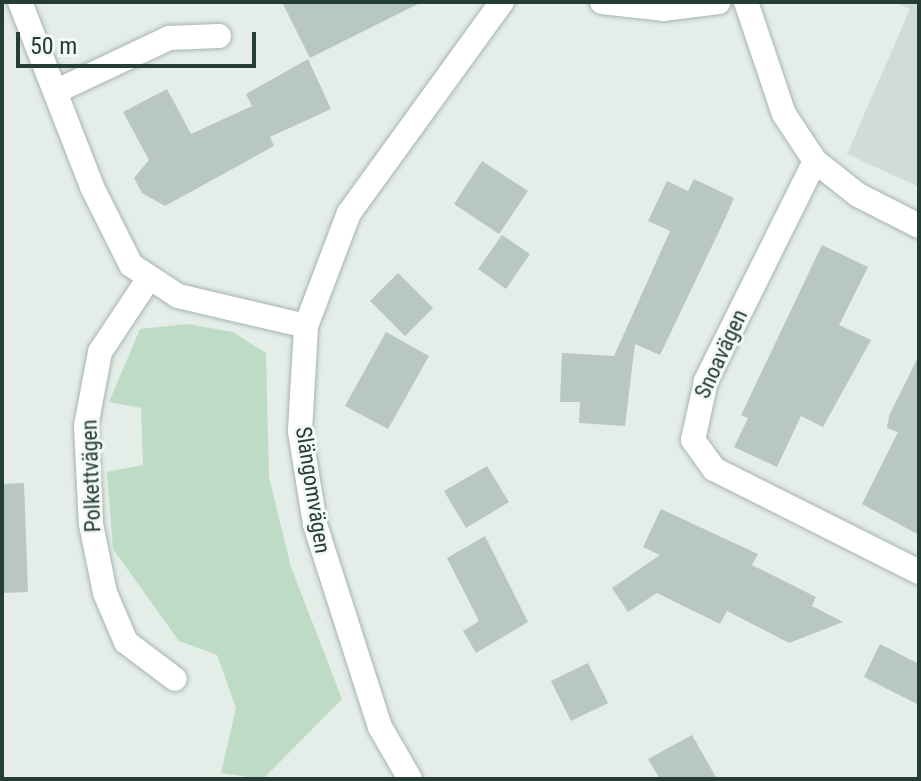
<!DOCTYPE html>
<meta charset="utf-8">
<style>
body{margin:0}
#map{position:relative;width:921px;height:781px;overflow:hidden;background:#e4ede8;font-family:"Roboto Condensed",sans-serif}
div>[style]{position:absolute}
.built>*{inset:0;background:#d2dcd7}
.green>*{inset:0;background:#bedcc5}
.building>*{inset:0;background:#b9c7c1}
.roads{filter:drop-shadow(0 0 2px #a7b5af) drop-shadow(0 0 2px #a7b5af)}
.minor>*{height:24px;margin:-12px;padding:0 12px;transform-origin:12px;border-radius:12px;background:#fff}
span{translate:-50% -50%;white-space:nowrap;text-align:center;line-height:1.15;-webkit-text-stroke:6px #f4f9f6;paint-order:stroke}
.street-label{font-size:22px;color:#243d36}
.frame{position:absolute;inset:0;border:4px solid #243d36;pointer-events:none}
.scale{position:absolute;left:16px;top:32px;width:240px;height:36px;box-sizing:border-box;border:4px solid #243d36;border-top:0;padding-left:10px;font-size:24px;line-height:28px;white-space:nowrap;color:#243d36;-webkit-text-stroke:6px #f4f9f6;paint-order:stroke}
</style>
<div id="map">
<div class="built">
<div style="clip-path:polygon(894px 2px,919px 2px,919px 187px,847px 154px,910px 9px)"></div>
</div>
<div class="green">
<div style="clip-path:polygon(187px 324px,233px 332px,266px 353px,269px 477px,291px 567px,342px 699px,263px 779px,221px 773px,236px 708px,217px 655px,179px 641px,113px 549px,107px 472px,143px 465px,141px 408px,109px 402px,140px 329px)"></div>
</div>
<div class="building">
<div style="clip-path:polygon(282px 2px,422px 2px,310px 58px)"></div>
<div style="clip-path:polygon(308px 59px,331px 109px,270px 137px,274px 146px,165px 206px,142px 193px,134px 178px,149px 160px,123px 112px,167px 89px,191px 134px,252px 106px,246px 94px)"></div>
<div style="clip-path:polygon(482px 161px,528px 191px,499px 234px,454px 204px)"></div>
<div style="clip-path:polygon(694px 179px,734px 198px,724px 221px,660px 355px,635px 344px,625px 426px,579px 423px,580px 402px,560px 402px,562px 353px,614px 356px,670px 231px,648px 221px,667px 181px,688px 191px)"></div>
<div style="clip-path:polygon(502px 235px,530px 254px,506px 289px,478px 269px)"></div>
<div style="clip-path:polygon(822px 245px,868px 267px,839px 325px,871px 340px,823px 427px,801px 416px,777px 467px,734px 447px,748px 418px,741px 415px)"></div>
<div style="clip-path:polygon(398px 273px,433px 308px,405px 336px,370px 301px)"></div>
<div style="clip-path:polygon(386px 332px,429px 356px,388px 429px,345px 406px)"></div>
<div style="clip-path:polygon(919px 355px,919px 535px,862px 504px,898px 432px,887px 428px,889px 416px)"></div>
<div style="clip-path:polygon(487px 466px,509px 502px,466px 528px,444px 491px)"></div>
<div style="clip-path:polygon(24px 483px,28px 592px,2px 593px,2px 484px)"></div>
<div style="clip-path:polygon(661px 509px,758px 554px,752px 565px,816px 597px,812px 606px,843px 622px,789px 643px,727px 611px,720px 624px,657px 593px,628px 612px,612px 588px,660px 555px,643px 547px)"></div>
<div style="clip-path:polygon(485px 536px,528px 622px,476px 653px,463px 631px,479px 621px,447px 558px)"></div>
<div style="clip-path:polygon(880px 644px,919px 664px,919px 705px,864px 677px)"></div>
<div style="clip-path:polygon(588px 663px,608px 703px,571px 721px,551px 681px)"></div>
<div style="clip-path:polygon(692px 735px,717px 779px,660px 779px,648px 759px)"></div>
</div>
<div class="roads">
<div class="minor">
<div style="left:20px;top:2px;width:199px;rotate:68.7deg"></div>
<div style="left:92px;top:187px;width:87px;rotate:63.4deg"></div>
<div style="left:131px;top:265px;width:56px;rotate:33.4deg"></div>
<div style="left:178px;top:296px;width:131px;rotate:13.2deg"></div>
<div style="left:602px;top:2px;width:61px;rotate:6.5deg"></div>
<div style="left:663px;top:9px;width:56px;rotate:-7.1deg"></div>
<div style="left:746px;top:2px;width:118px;rotate:71.3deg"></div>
<div style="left:784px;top:114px;width:56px;rotate:56.6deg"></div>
<div style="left:815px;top:161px;width:55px;rotate:38.3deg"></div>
<div style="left:858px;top:195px;width:68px;rotate:26.9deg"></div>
<div style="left:59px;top:90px;width:122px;rotate:-25.3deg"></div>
<div style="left:169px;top:38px;width:50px;rotate:-2.3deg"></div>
<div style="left:815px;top:161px;width:246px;rotate:116.4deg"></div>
<div style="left:706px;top:381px;width:60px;rotate:102.4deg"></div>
<div style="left:693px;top:440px;width:36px;rotate:54deg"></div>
<div style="left:714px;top:469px;width:229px;rotate:26.7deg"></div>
<div style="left:147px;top:281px;width:85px;rotate:123.5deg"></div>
<div style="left:100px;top:352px;width:75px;rotate:100.7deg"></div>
<div style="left:86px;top:426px;width:98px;rotate:87.1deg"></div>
<div style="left:91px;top:524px;width:70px;rotate:78.5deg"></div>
<div style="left:105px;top:593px;width:53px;rotate:66.8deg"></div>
<div style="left:126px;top:642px;width:61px;rotate:37.1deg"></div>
<div style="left:410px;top:779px;width:60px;rotate:-120deg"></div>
<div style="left:380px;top:727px;width:213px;rotate:-107.8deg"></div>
<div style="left:315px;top:524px;width:94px;rotate:-99.2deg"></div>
<div style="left:300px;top:431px;width:105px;rotate:-86.7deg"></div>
<div style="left:306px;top:326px;width:121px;rotate:-69.2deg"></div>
<div style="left:349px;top:213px;width:261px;rotate:-54.1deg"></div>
</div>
</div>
<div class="street-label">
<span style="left:721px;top:354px;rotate:-65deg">Snoavägen</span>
<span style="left:91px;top:476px;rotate:-92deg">Polkettvägen</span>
<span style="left:313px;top:490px;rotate:81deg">Slängomvägen</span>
</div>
<div class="frame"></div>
<div class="scale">50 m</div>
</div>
